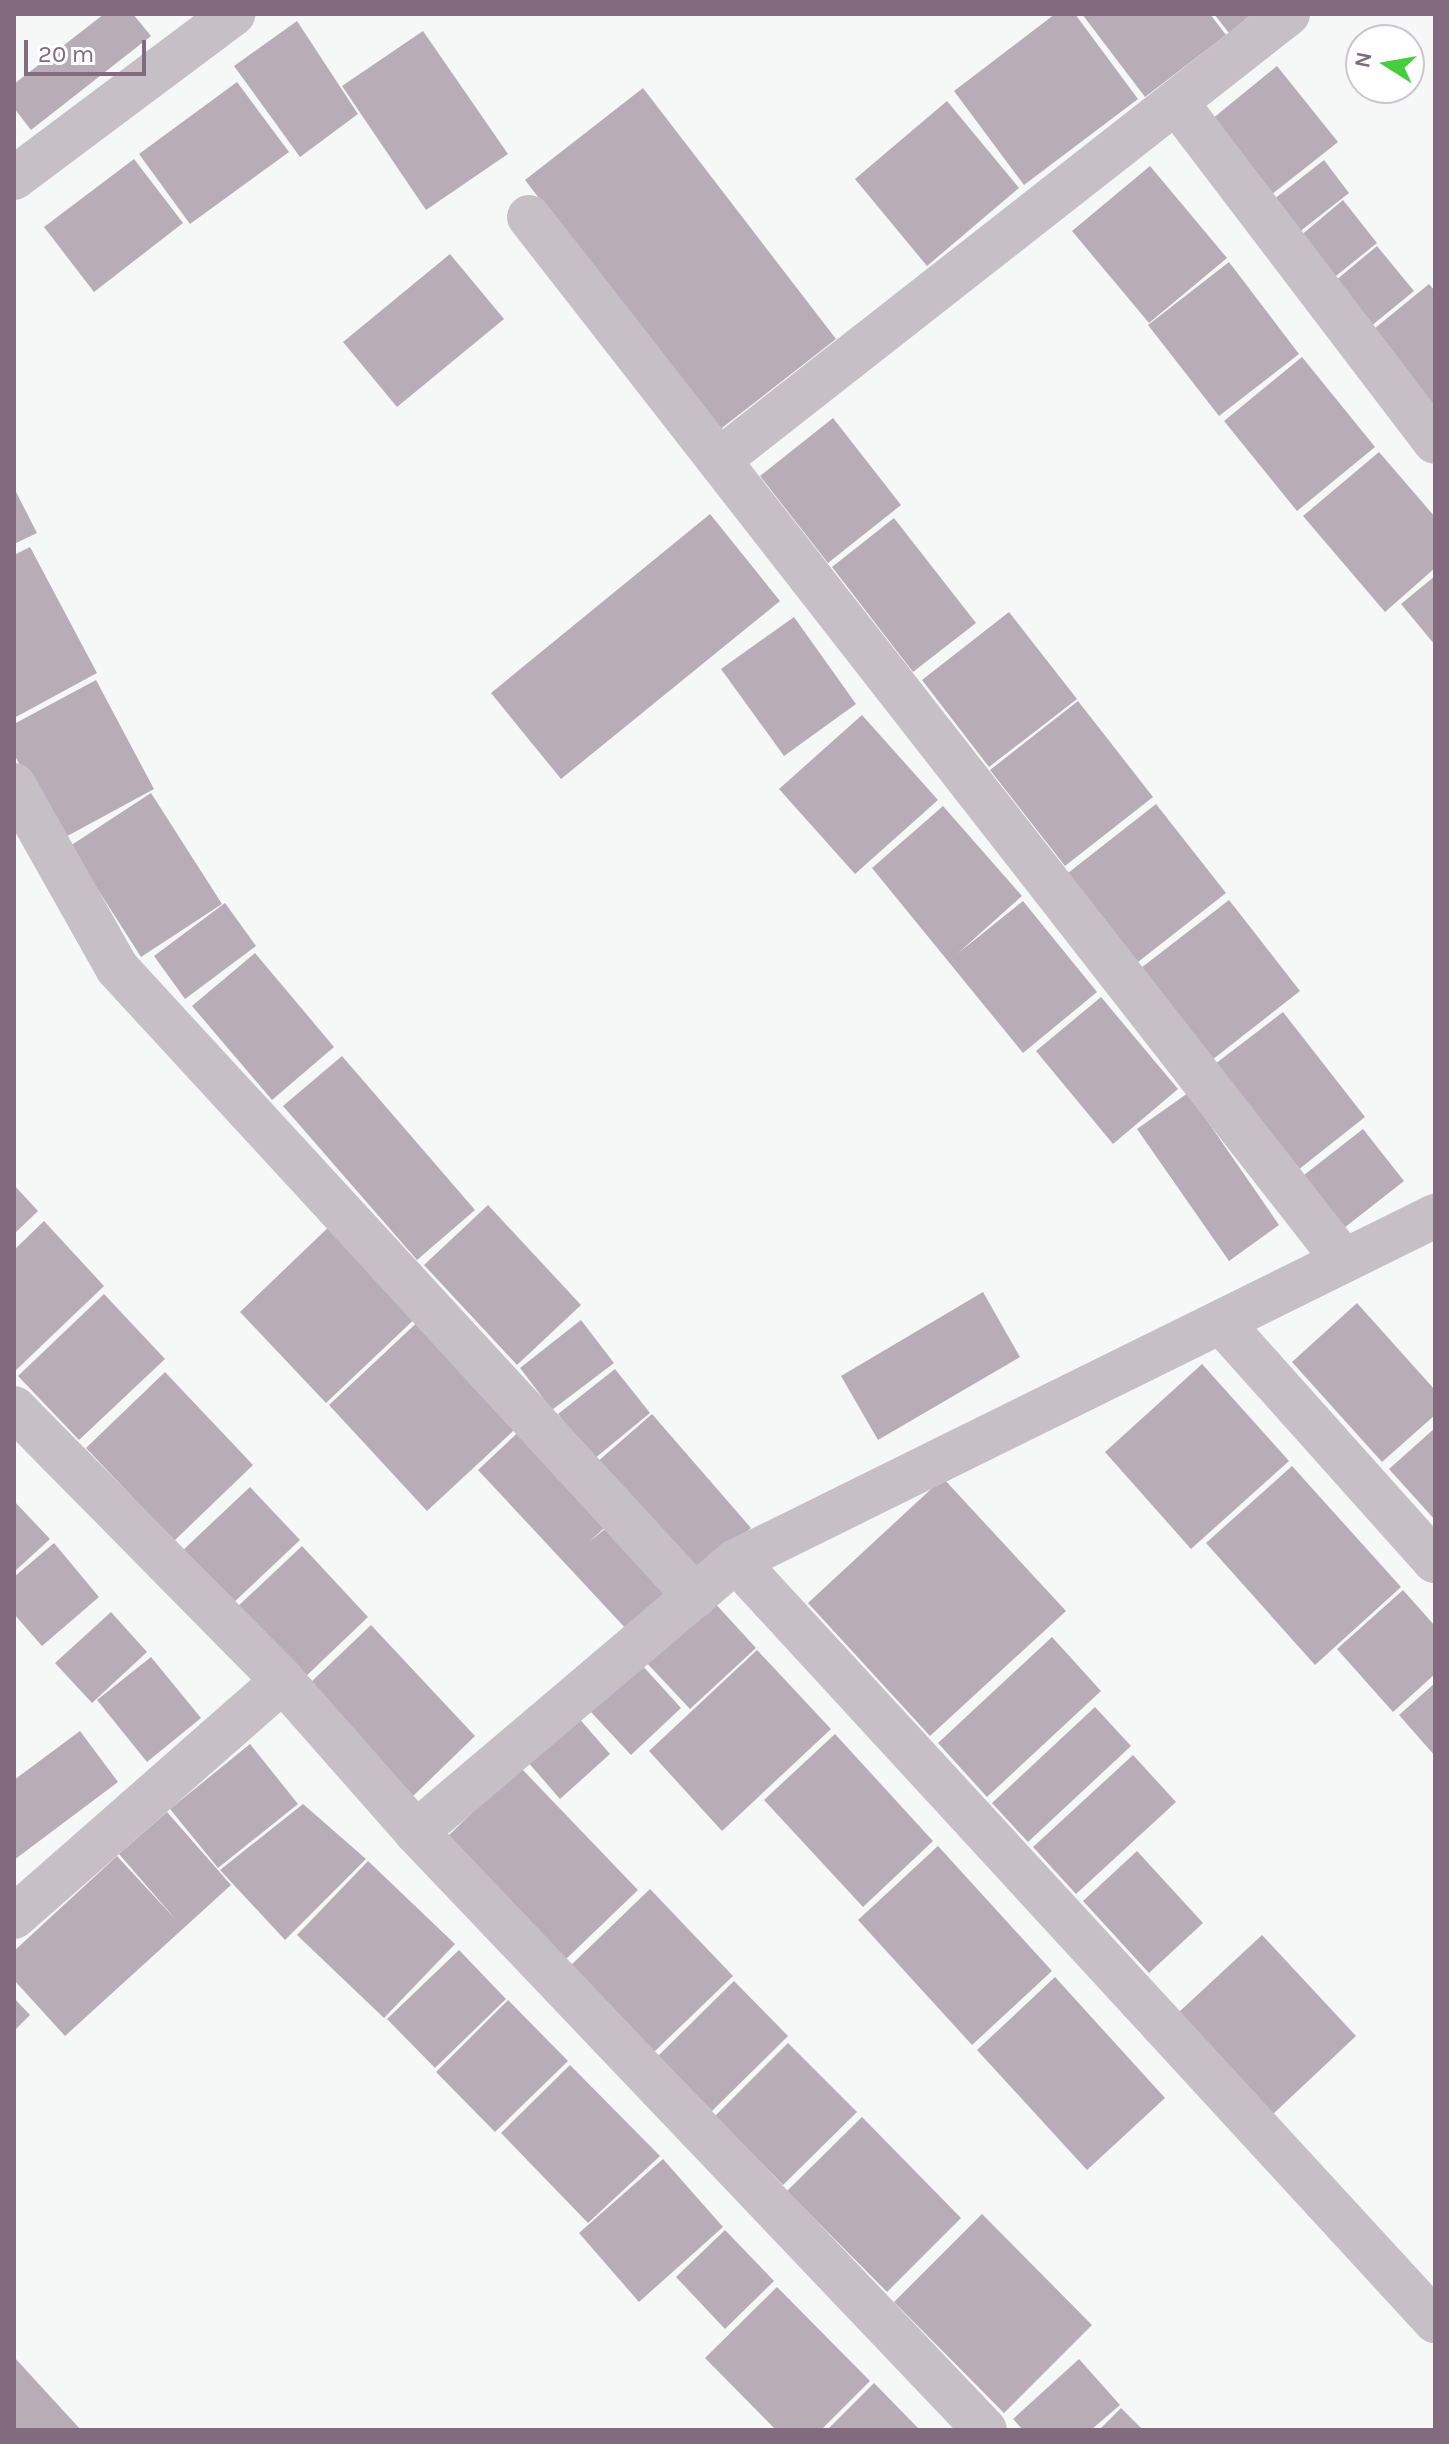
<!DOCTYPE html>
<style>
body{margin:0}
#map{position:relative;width:1449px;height:2444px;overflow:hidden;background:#f5f8f7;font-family:Karla,sans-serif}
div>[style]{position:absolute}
.building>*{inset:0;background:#b8adb7}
.minor>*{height:44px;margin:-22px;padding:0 22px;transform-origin:22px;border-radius:22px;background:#c6bfc5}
span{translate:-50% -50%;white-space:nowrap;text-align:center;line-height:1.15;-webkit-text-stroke:8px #fff;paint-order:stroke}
.frame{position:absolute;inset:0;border:16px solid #826b7f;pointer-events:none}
.north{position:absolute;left:1345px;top:24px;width:80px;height:80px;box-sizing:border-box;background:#fff;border:2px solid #cdc4cc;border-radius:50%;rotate:281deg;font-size:22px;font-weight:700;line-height:32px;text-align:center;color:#826b7f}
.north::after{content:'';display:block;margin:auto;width:28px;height:36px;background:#48cd40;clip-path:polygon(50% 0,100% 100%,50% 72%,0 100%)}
.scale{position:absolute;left:24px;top:40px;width:122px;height:36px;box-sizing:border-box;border:4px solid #826b7f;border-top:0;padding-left:10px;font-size:24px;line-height:28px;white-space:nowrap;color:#826b7f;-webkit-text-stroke:6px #fff;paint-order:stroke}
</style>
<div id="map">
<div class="building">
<div style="clip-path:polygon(104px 14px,133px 14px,151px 36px,31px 130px,14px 108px,14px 84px)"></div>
<div style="clip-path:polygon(1055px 14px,1075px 14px,1138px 99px,1024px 185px,954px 91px)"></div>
<div style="clip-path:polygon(1082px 14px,1210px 14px,1226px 35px,1145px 97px)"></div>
<div style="clip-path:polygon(1214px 14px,1252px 14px,1229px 33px)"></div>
<div style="clip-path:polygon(297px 21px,358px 114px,300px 157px,234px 66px)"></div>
<div style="clip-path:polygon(423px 31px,508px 154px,426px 210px,342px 86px)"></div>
<div style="clip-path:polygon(1277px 66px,1338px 142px,1261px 203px,1201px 128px)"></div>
<div style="clip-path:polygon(237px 82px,289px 152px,190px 224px,139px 154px)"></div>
<div style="clip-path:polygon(643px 88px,836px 339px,718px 431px,525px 180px)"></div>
<div style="clip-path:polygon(947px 101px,1019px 188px,927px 266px,855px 179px)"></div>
<div style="clip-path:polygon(134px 159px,183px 223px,94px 292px,44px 227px)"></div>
<div style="clip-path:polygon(1324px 160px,1349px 193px,1289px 240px,1264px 207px)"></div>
<div style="clip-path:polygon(1150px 166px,1227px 258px,1149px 323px,1072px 231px)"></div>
<div style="clip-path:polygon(1343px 200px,1377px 243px,1326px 284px,1293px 242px)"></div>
<div style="clip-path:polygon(1377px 246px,1414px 291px,1365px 331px,1329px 286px)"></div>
<div style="clip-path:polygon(450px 254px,504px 319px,397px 407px,343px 342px)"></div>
<div style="clip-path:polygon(1229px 262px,1299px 354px,1219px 416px,1148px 325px)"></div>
<div style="clip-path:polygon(1429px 284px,1435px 291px,1435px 415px,1369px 333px)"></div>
<div style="clip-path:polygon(1302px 357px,1375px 447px,1297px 511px,1224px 421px)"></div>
<div style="clip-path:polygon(833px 418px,901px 505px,828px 563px,760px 476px)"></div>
<div style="clip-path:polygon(1379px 452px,1435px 517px,1435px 568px,1385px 612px,1303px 516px)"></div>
<div style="clip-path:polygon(14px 488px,37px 533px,14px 544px)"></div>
<div style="clip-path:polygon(710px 514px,780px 601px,561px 779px,491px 693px)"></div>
<div style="clip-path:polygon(894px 518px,976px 623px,913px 672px,832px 567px)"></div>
<div style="clip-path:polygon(30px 547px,97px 673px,14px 718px,14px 555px)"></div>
<div style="clip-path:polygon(1435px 576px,1435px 645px,1401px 604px)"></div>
<div style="clip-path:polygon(1009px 612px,1077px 699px,989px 767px,922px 680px)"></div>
<div style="clip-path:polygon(794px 617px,856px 704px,784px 756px,721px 669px)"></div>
<div style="clip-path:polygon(96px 680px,154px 789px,60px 840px,14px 754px,14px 724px)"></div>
<div style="clip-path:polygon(1078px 701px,1153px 797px,1065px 866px,990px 770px)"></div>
<div style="clip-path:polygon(862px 715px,938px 800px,855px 874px,779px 789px)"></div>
<div style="clip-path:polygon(151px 793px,222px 904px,141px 957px,70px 846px)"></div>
<div style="clip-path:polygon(1156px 804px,1226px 893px,1138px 962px,1068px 873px)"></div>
<div style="clip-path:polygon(943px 806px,1022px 896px,957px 954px,1023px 901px,1097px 992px,1023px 1053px,872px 868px)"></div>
<div style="clip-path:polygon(1229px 900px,1300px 991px,1212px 1060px,1141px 968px)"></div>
<div style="clip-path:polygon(225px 903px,256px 946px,185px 999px,154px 956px)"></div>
<div style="clip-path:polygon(255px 953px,334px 1047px,272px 1100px,192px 1006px)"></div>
<div style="clip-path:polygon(1101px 997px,1178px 1089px,1113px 1144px,1036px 1051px)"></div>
<div style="clip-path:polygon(1283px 1012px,1365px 1117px,1298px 1170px,1215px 1064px)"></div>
<div style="clip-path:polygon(342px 1056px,475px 1210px,417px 1260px,283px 1106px)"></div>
<div style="clip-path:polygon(1188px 1093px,1279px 1225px,1229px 1261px,1137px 1129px)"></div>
<div style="clip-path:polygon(1363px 1129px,1404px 1181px,1344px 1228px,1304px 1175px)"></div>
<div style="clip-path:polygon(14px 1185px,38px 1211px,14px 1234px)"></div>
<div style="clip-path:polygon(488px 1205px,581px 1305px,517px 1365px,424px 1265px)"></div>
<div style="clip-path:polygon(336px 1220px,422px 1312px,326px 1403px,240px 1312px)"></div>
<div style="clip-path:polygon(44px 1221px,104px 1286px,14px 1372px,14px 1250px)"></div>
<div style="clip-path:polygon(983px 1292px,1020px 1357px,878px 1440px,841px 1376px)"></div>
<div style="clip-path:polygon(104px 1294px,165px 1359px,79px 1440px,18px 1376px)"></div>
<div style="clip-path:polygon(1357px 1303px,1435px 1390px,1435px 1415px,1382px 1462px,1292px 1362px)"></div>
<div style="clip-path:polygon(425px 1315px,524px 1421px,427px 1511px,329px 1405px)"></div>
<div style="clip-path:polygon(581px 1320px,614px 1363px,552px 1410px,520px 1368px)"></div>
<div style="clip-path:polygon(1202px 1364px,1289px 1461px,1191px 1549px,1105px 1452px)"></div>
<div style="clip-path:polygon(615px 1369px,650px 1413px,594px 1459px,558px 1414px)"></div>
<div style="clip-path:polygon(165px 1372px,253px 1465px,174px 1541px,86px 1448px)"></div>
<div style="clip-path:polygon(652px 1414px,751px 1528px,696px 1576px,597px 1462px)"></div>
<div style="clip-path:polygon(527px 1424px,615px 1518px,589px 1542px,616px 1520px,677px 1589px,629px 1632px,478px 1470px)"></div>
<div style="clip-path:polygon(1435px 1428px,1435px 1520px,1389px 1469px)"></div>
<div style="clip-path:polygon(1292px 1466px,1401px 1587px,1315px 1665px,1206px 1543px)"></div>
<div style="clip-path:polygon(943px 1478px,1066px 1611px,930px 1736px,808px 1603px)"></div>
<div style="clip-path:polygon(250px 1487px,300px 1540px,231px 1605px,181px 1552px)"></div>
<div style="clip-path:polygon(14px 1501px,50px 1539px,14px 1572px)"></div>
<div style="clip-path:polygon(54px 1543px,99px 1597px,42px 1646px,14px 1614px,14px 1577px)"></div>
<div style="clip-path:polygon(302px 1546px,368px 1617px,302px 1680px,235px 1609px)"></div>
<div style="clip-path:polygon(1403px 1590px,1435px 1626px,1435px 1674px,1393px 1712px,1337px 1649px)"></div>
<div style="clip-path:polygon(712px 1600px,756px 1648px,690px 1709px,645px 1661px)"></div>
<div style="clip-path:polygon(111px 1612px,147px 1652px,92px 1703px,55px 1663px)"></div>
<div style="clip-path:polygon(371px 1625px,475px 1736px,413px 1796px,308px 1685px)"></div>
<div style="clip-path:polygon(1052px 1637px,1101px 1691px,987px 1797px,938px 1743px)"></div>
<div style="clip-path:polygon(757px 1650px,831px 1729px,722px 1831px,649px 1751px)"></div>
<div style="clip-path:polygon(151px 1657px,201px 1718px,147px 1762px,97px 1700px)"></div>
<div style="clip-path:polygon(641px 1664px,681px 1708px,631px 1755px,590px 1711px)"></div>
<div style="clip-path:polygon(1435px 1683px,1435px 1756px,1399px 1715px)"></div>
<div style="clip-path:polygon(1095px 1707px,1131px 1746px,1028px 1842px,992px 1803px)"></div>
<div style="clip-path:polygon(577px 1716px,610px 1754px,560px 1799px,527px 1761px)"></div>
<div style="clip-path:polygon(80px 1731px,118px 1782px,14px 1860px,14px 1780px)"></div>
<div style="clip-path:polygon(835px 1734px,933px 1841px,863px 1907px,764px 1800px)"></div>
<div style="clip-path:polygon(250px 1744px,298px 1804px,218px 1868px,170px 1809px)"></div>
<div style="clip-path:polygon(1133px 1755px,1176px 1802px,1076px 1894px,1033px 1847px)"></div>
<div style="clip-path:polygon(520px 1767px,638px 1890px,565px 1960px,448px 1836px)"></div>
<div style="clip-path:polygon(303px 1804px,366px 1859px,285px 1940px,220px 1870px)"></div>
<div style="clip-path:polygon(167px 1812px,231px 1885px,65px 2036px,14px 1980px,14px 1951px,117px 1856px,177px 1921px,119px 1854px)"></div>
<div style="clip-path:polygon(938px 1846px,1052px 1971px,972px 2045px,858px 1920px)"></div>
<div style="clip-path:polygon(1137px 1851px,1203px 1923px,1149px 1973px,1083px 1901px)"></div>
<div style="clip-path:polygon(368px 1861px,455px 1944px,384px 2018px,297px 1935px)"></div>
<div style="clip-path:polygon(650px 1889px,733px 1976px,653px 2053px,570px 1966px)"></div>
<div style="clip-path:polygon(1262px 1935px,1356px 2036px,1272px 2115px,1178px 2013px)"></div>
<div style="clip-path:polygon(459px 1950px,506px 1999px,435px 2068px,387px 2019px)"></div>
<div style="clip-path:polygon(1055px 1977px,1165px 2098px,1087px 2170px,977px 2050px)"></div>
<div style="clip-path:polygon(734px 1981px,788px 2036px,712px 2111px,658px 2056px)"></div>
<div style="clip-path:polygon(14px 1998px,30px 2015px,14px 2031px)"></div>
<div style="clip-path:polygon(508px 2000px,568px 2061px,495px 2132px,436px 2072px)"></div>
<div style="clip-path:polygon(788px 2043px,857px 2112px,783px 2185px,715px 2116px)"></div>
<div style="clip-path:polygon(570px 2065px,660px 2156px,588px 2223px,501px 2133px)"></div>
<div style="clip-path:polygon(862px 2117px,961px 2218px,887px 2292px,787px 2191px)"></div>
<div style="clip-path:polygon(663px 2159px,723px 2227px,639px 2302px,579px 2233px)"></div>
<div style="clip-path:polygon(982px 2214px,1092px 2325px,1004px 2413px,894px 2302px)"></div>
<div style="clip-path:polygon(725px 2230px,774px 2281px,725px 2329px,676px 2277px)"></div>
<div style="clip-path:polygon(777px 2287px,870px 2381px,821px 2430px,776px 2430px,705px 2358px)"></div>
<div style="clip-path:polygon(14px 2357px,81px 2430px,14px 2430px)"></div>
<div style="clip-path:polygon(1079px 2359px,1120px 2405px,1091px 2430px,1023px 2430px,1013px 2419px)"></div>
<div style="clip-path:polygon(874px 2383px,920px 2430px,827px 2430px)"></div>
<div style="clip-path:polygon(1121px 2408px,1143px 2430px,1099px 2430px)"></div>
</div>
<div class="minor">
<div style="left:1176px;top:102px;width:427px;rotate:52.7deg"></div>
<div style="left:14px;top:178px;width:274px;rotate:-36.8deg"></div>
<div style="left:529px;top:217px;width:1324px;rotate:52.02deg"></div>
<div style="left:719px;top:460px;width:723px;rotate:-38.09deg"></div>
<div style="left:14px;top:785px;width:210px;rotate:60.6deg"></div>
<div style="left:117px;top:968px;width:854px;rotate:47.37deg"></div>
<div style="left:1221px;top:1322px;width:321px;rotate:48.2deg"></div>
<div style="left:14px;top:1408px;width:383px;rotate:45.4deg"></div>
<div style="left:283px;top:1681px;width:201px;rotate:48.6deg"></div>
<div style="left:416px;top:1832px;width:825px;rotate:46.42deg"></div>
<div style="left:736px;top:1561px;width:1033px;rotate:47.39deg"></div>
<div style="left:416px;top:1832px;width:419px;rotate:-40.3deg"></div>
<div style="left:736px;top:1561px;width:780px;rotate:-26.27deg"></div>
<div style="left:14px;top:1917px;width:358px;rotate:-41.3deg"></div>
</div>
<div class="frame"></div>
<div class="north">N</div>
<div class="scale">20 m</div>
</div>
